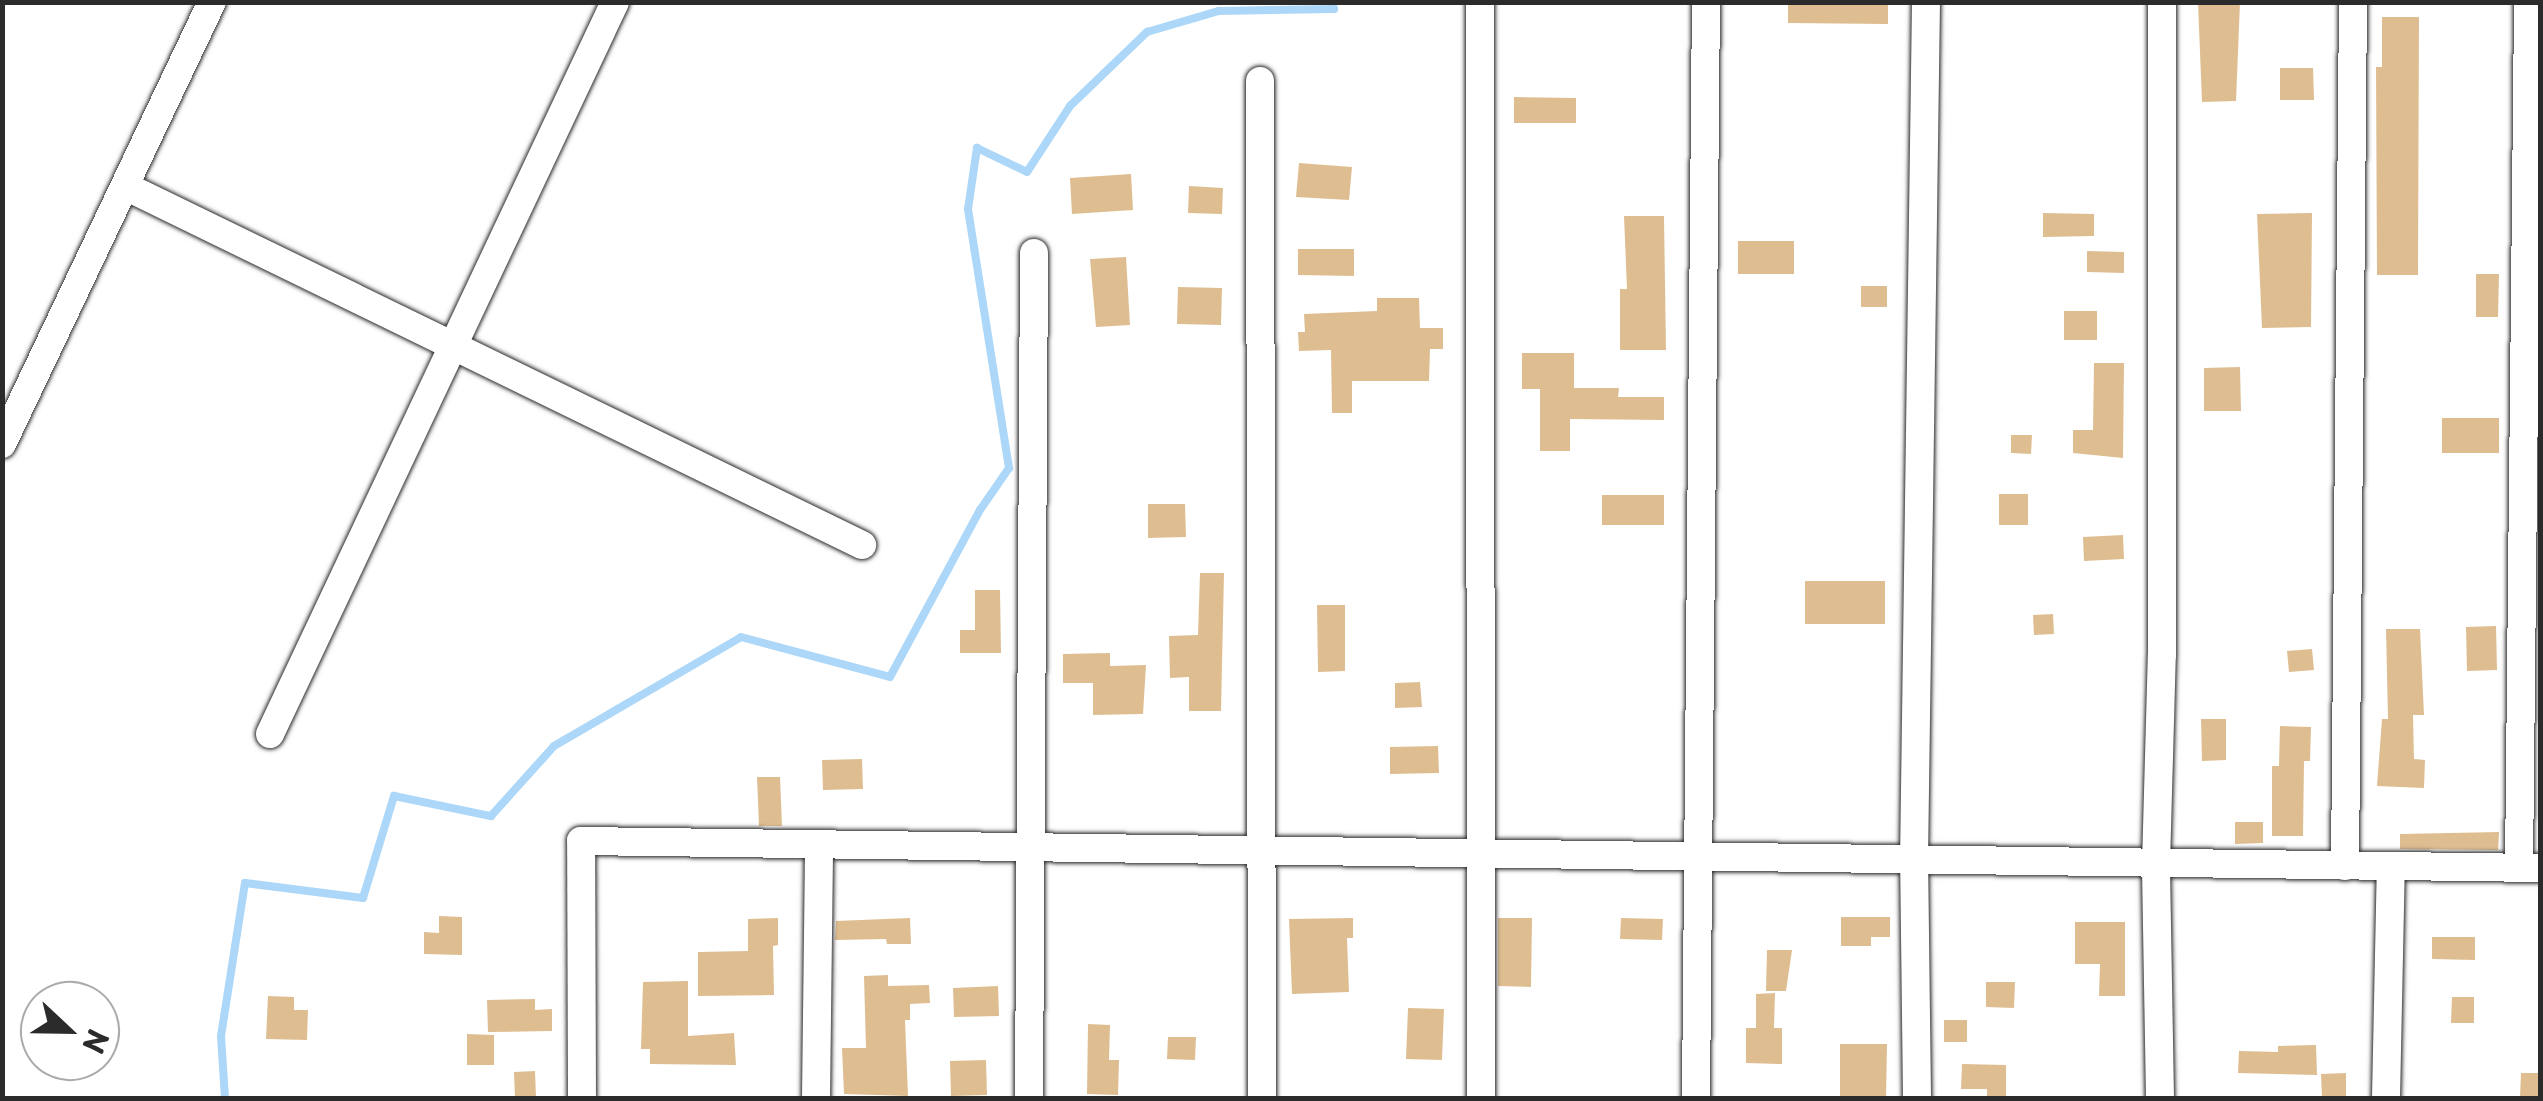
<!DOCTYPE html>
<style>
body{margin:0}
#map{position:relative;width:2543px;height:1101px;overflow:hidden;background:#fff;font-family:"Playpen Sans",sans-serif}
div>[style]{position:absolute}
.stream>*{height:8px;margin:-4px;padding:0 4px;transform-origin:4px;border-radius:4px;background:#acd7f8}
.building>*{inset:0;background:#debe91}
.roads{filter:drop-shadow(0 0 2px #2b2b2b) drop-shadow(0 0 2px #2b2b2b)}
.street>*{height:28px;margin:-14px;padding:0 14px;transform-origin:14px;border-radius:14px;background:#fff}
span{translate:-50% -50%;white-space:nowrap;text-align:center;line-height:1.15;-webkit-text-stroke:10px #fff;paint-order:stroke}
.frame{position:absolute;inset:0;border:5px solid #2b2b2b;pointer-events:none}
.north{position:absolute;left:20px;top:981px;width:100px;height:100px;box-sizing:border-box;background:#fff;border:2px solid #aaa;border-radius:50%;rotate:112deg;font-size:28px;font-weight:700;line-height:40px;text-align:center;color:#2b2b2b}
.north::after{content:'';display:block;margin:auto;width:35px;height:45px;background:#2b2b2b;clip-path:polygon(50% 0,100% 100%,50% 72%,0 100%)}
</style>
<div id="map">
<div class="stream">
<div style="left:225px;top:1098px;width:62px;rotate:-93.7deg"></div>
<div style="left:221px;top:1036px;width:155px;rotate:-81.1deg"></div>
<div style="left:245px;top:883px;width:119px;rotate:7.2deg"></div>
<div style="left:363px;top:898px;width:107px;rotate:-73.1deg"></div>
<div style="left:394px;top:796px;width:99px;rotate:11.7deg"></div>
<div style="left:491px;top:816px;width:94px;rotate:-48deg"></div>
<div style="left:554px;top:746px;width:216px;rotate:-30.2deg"></div>
<div style="left:741px;top:637px;width:154px;rotate:15deg"></div>
<div style="left:890px;top:677px;width:190px;rotate:-61.7deg"></div>
<div style="left:980px;top:510px;width:51px;rotate:-55.4deg"></div>
<div style="left:1009px;top:468px;width:262px;rotate:-99deg"></div>
<div style="left:968px;top:209px;width:62px;rotate:-81.6deg"></div>
<div style="left:977px;top:148px;width:55px;rotate:25.6deg"></div>
<div style="left:1027px;top:172px;width:79px;rotate:-56.9deg"></div>
<div style="left:1070px;top:106px;width:107px;rotate:-43.9deg"></div>
<div style="left:1147px;top:32px;width:75px;rotate:-16.3deg"></div>
<div style="left:1219px;top:11px;width:115px;rotate:-1deg"></div>
<div style="left:1334px;top:9px;width:8px;rotate:-113deg"></div>
</div>
<div class="building">
<div style="clip-path:polygon(1823px 2px,1888px 2px,1888px 24px,1788px 23px,1788px 3px)"></div>
<div style="clip-path:polygon(2198px 2px,2240px 2px,2236px 101px,2202px 102px)"></div>
<div style="clip-path:polygon(2382px 17px,2419px 17px,2418px 275px,2377px 275px,2376px 67px,2382px 67px)"></div>
<div style="clip-path:polygon(2280px 68px,2313px 68px,2314px 100px,2280px 100px)"></div>
<div style="clip-path:polygon(1514px 97px,1576px 98px,1576px 123px,1514px 123px)"></div>
<div style="clip-path:polygon(1299px 163px,1352px 167px,1349px 200px,1296px 197px)"></div>
<div style="clip-path:polygon(1131px 174px,1133px 210px,1072px 214px,1070px 178px)"></div>
<div style="clip-path:polygon(1189px 186px,1223px 188px,1222px 214px,1188px 213px)"></div>
<div style="clip-path:polygon(2043px 213px,2094px 214px,2094px 236px,2043px 237px)"></div>
<div style="clip-path:polygon(2312px 213px,2311px 327px,2262px 328px,2257px 214px)"></div>
<div style="clip-path:polygon(1624px 216px,1664px 216px,1666px 350px,1620px 350px,1620px 289px,1627px 289px)"></div>
<div style="clip-path:polygon(1738px 241px,1794px 241px,1794px 274px,1738px 274px)"></div>
<div style="clip-path:polygon(1298px 249px,1354px 249px,1354px 276px,1298px 275px)"></div>
<div style="clip-path:polygon(2087px 251px,2124px 252px,2124px 273px,2087px 272px)"></div>
<div style="clip-path:polygon(1126px 257px,1130px 325px,1096px 327px,1090px 259px)"></div>
<div style="clip-path:polygon(2476px 274px,2499px 274px,2498px 317px,2476px 317px)"></div>
<div style="clip-path:polygon(1861px 286px,1887px 286px,1887px 307px,1861px 307px)"></div>
<div style="clip-path:polygon(1178px 287px,1222px 288px,1221px 325px,1177px 324px)"></div>
<div style="clip-path:polygon(1377px 298px,1419px 298px,1420px 328px,1443px 328px,1443px 349px,1430px 349px,1429px 381px,1352px 381px,1352px 413px,1332px 413px,1331px 350px,1299px 351px,1298px 332px,1305px 332px,1304px 314px,1377px 311px)"></div>
<div style="clip-path:polygon(2064px 311px,2097px 311px,2097px 340px,2064px 340px)"></div>
<div style="clip-path:polygon(1522px 353px,1574px 353px,1574px 388px,1619px 388px,1618px 397px,1664px 397px,1664px 420px,1570px 419px,1570px 451px,1540px 451px,1540px 389px,1522px 389px)"></div>
<div style="clip-path:polygon(2094px 363px,2124px 363px,2123px 458px,2073px 453px,2073px 430px,2093px 430px)"></div>
<div style="clip-path:polygon(2240px 367px,2241px 411px,2204px 411px,2204px 368px)"></div>
<div style="clip-path:polygon(2442px 418px,2499px 418px,2499px 453px,2442px 453px)"></div>
<div style="clip-path:polygon(2011px 435px,2032px 435px,2031px 454px,2011px 453px)"></div>
<div style="clip-path:polygon(1999px 494px,2028px 494px,2028px 525px,1999px 525px)"></div>
<div style="clip-path:polygon(1602px 495px,1664px 495px,1664px 525px,1602px 525px)"></div>
<div style="clip-path:polygon(1148px 504px,1185px 504px,1186px 537px,1148px 538px)"></div>
<div style="clip-path:polygon(2123px 535px,2124px 559px,2084px 561px,2083px 537px)"></div>
<div style="clip-path:polygon(1200px 573px,1224px 573px,1221px 711px,1189px 711px,1189px 677px,1170px 678px,1169px 636px,1198px 635px)"></div>
<div style="clip-path:polygon(1805px 581px,1885px 581px,1885px 624px,1805px 624px)"></div>
<div style="clip-path:polygon(975px 590px,1000px 590px,1001px 653px,960px 653px,960px 630px,975px 630px)"></div>
<div style="clip-path:polygon(1317px 605px,1345px 605px,1345px 671px,1318px 672px)"></div>
<div style="clip-path:polygon(2053px 614px,2054px 634px,2034px 635px,2033px 615px)"></div>
<div style="clip-path:polygon(2496px 626px,2497px 670px,2467px 671px,2466px 627px)"></div>
<div style="clip-path:polygon(2386px 629px,2420px 629px,2424px 715px,2413px 715px,2414px 759px,2425px 760px,2424px 788px,2377px 786px,2382px 719px,2388px 719px)"></div>
<div style="clip-path:polygon(2312px 649px,2314px 670px,2289px 672px,2287px 651px)"></div>
<div style="clip-path:polygon(1110px 653px,1110px 666px,1146px 665px,1143px 714px,1093px 715px,1093px 683px,1063px 683px,1063px 654px)"></div>
<div style="clip-path:polygon(1420px 682px,1422px 707px,1395px 708px,1395px 683px)"></div>
<div style="clip-path:polygon(2201px 719px,2226px 719px,2226px 760px,2202px 761px)"></div>
<div style="clip-path:polygon(2280px 726px,2311px 727px,2310px 761px,2304px 761px,2303px 836px,2272px 836px,2272px 766px,2279px 766px)"></div>
<div style="clip-path:polygon(1438px 746px,1439px 773px,1390px 774px,1390px 747px)"></div>
<div style="clip-path:polygon(862px 759px,863px 789px,823px 790px,822px 760px)"></div>
<div style="clip-path:polygon(757px 777px,780px 777px,782px 826px,759px 826px)"></div>
<div style="clip-path:polygon(2235px 822px,2263px 822px,2263px 843px,2235px 844px)"></div>
<div style="clip-path:polygon(2499px 832px,2498px 850px,2400px 849px,2400px 834px)"></div>
<div style="clip-path:polygon(439px 916px,462px 917px,462px 955px,424px 954px,424px 932px,439px 933px)"></div>
<div style="clip-path:polygon(1841px 917px,1890px 917px,1890px 937px,1871px 937px,1871px 946px,1841px 946px)"></div>
<div style="clip-path:polygon(778px 918px,778px 945px,773px 946px,774px 995px,698px 996px,698px 952px,748px 951px,748px 919px)"></div>
<div style="clip-path:polygon(910px 918px,911px 944px,887px 944px,886px 939px,835px 940px,836px 921px)"></div>
<div style="clip-path:polygon(1353px 918px,1353px 938px,1347px 938px,1349px 992px,1292px 994px,1289px 919px)"></div>
<div style="clip-path:polygon(1498px 918px,1532px 918px,1531px 987px,1498px 986px)"></div>
<div style="clip-path:polygon(1621px 918px,1663px 919px,1662px 940px,1620px 939px)"></div>
<div style="clip-path:polygon(2075px 922px,2125px 922px,2125px 996px,2099px 996px,2100px 964px,2075px 964px)"></div>
<div style="clip-path:polygon(2432px 937px,2475px 937px,2475px 960px,2432px 959px)"></div>
<div style="clip-path:polygon(1767px 950px,1792px 950px,1786px 991px,1766px 991px)"></div>
<div style="clip-path:polygon(888px 975px,888px 986px,929px 985px,930px 1003px,910px 1004px,910px 1020px,905px 1020px,908px 1096px,844px 1094px,842px 1048px,866px 1048px,864px 976px)"></div>
<div style="clip-path:polygon(688px 981px,688px 1036px,734px 1033px,736px 1065px,650px 1064px,650px 1049px,641px 1049px,643px 982px)"></div>
<div style="clip-path:polygon(1986px 982px,2015px 982px,2014px 1008px,1986px 1007px)"></div>
<div style="clip-path:polygon(998px 986px,999px 1016px,954px 1017px,953px 988px)"></div>
<div style="clip-path:polygon(1775px 993px,1774px 1028px,1782px 1028px,1782px 1064px,1746px 1063px,1746px 1028px,1756px 1028px,1756px 994px)"></div>
<div style="clip-path:polygon(268px 996px,294px 997px,294px 1010px,308px 1010px,307px 1040px,266px 1039px)"></div>
<div style="clip-path:polygon(2452px 997px,2474px 997px,2474px 1023px,2451px 1023px)"></div>
<div style="clip-path:polygon(535px 999px,535px 1010px,552px 1009px,552px 1031px,488px 1032px,487px 1000px)"></div>
<div style="clip-path:polygon(1408px 1008px,1444px 1009px,1442px 1060px,1406px 1059px)"></div>
<div style="clip-path:polygon(1944px 1020px,1967px 1020px,1967px 1042px,1944px 1042px)"></div>
<div style="clip-path:polygon(1088px 1024px,1110px 1025px,1109px 1060px,1119px 1060px,1118px 1095px,1087px 1094px)"></div>
<div style="clip-path:polygon(467px 1034px,494px 1035px,494px 1065px,467px 1065px)"></div>
<div style="clip-path:polygon(1168px 1037px,1196px 1037px,1195px 1060px,1167px 1059px)"></div>
<div style="clip-path:polygon(1840px 1044px,1887px 1044px,1886px 1098px,1840px 1098px)"></div>
<div style="clip-path:polygon(2316px 1045px,2317px 1075px,2238px 1073px,2239px 1051px,2278px 1052px,2278px 1046px)"></div>
<div style="clip-path:polygon(986px 1060px,987px 1095px,951px 1096px,950px 1061px)"></div>
<div style="clip-path:polygon(1962px 1064px,2006px 1065px,2006px 1098px,1987px 1098px,1987px 1089px,1961px 1089px)"></div>
<div style="clip-path:polygon(535px 1071px,536px 1098px,515px 1098px,514px 1072px)"></div>
<div style="clip-path:polygon(2346px 1073px,2346px 1098px,2322px 1098px,2321px 1074px)"></div>
<div style="clip-path:polygon(2521px 1073px,2540px 1073px,2540px 1098px,2520px 1098px)"></div>
</div>
<div class="roads">
<div class="street">
<div style="left:1480px;top:2px;width:1096px;rotate:89.95deg"></div>
<div style="left:1260px;top:81px;width:1017px;rotate:89.89deg"></div>
<div style="left:125px;top:186px;width:820px;rotate:25.97deg"></div>
<div style="left:2px;top:444px;width:489px;rotate:-64.6deg"></div>
<div style="left:270px;top:734px;width:809px;rotate:-64.76deg"></div>
<div style="left:2345px;top:866px;width:864px;rotate:-89.47deg"></div>
<div style="left:2519px;top:868px;width:866px;rotate:-89.4deg"></div>
<div style="left:582px;top:1098px;width:257px;rotate:-90.2deg"></div>
<div style="left:581px;top:841px;width:1959px;rotate:0.79deg"></div>
<div style="left:816px;top:1098px;width:254px;rotate:-89.3deg"></div>
<div style="left:1029px;top:1098px;width:845px;rotate:-89.66deg"></div>
<div style="left:1696px;top:1098px;width:1096px;rotate:-89.48deg"></div>
<div style="left:1917px;top:1098px;width:237px;rotate:-90.7deg"></div>
<div style="left:1914px;top:861px;width:859px;rotate:-89.2deg"></div>
<div style="left:2160px;top:1098px;width:234px;rotate:-91deg"></div>
<div style="left:2156px;top:864px;width:209px;rotate:-88.4deg"></div>
<div style="left:2162px;top:655px;width:653px;rotate:-90deg"></div>
<div style="left:2386px;top:1098px;width:231px;rotate:-88.8deg"></div>
</div>
</div>
<div class="frame"></div>
<div class="north">N</div>
</div>
